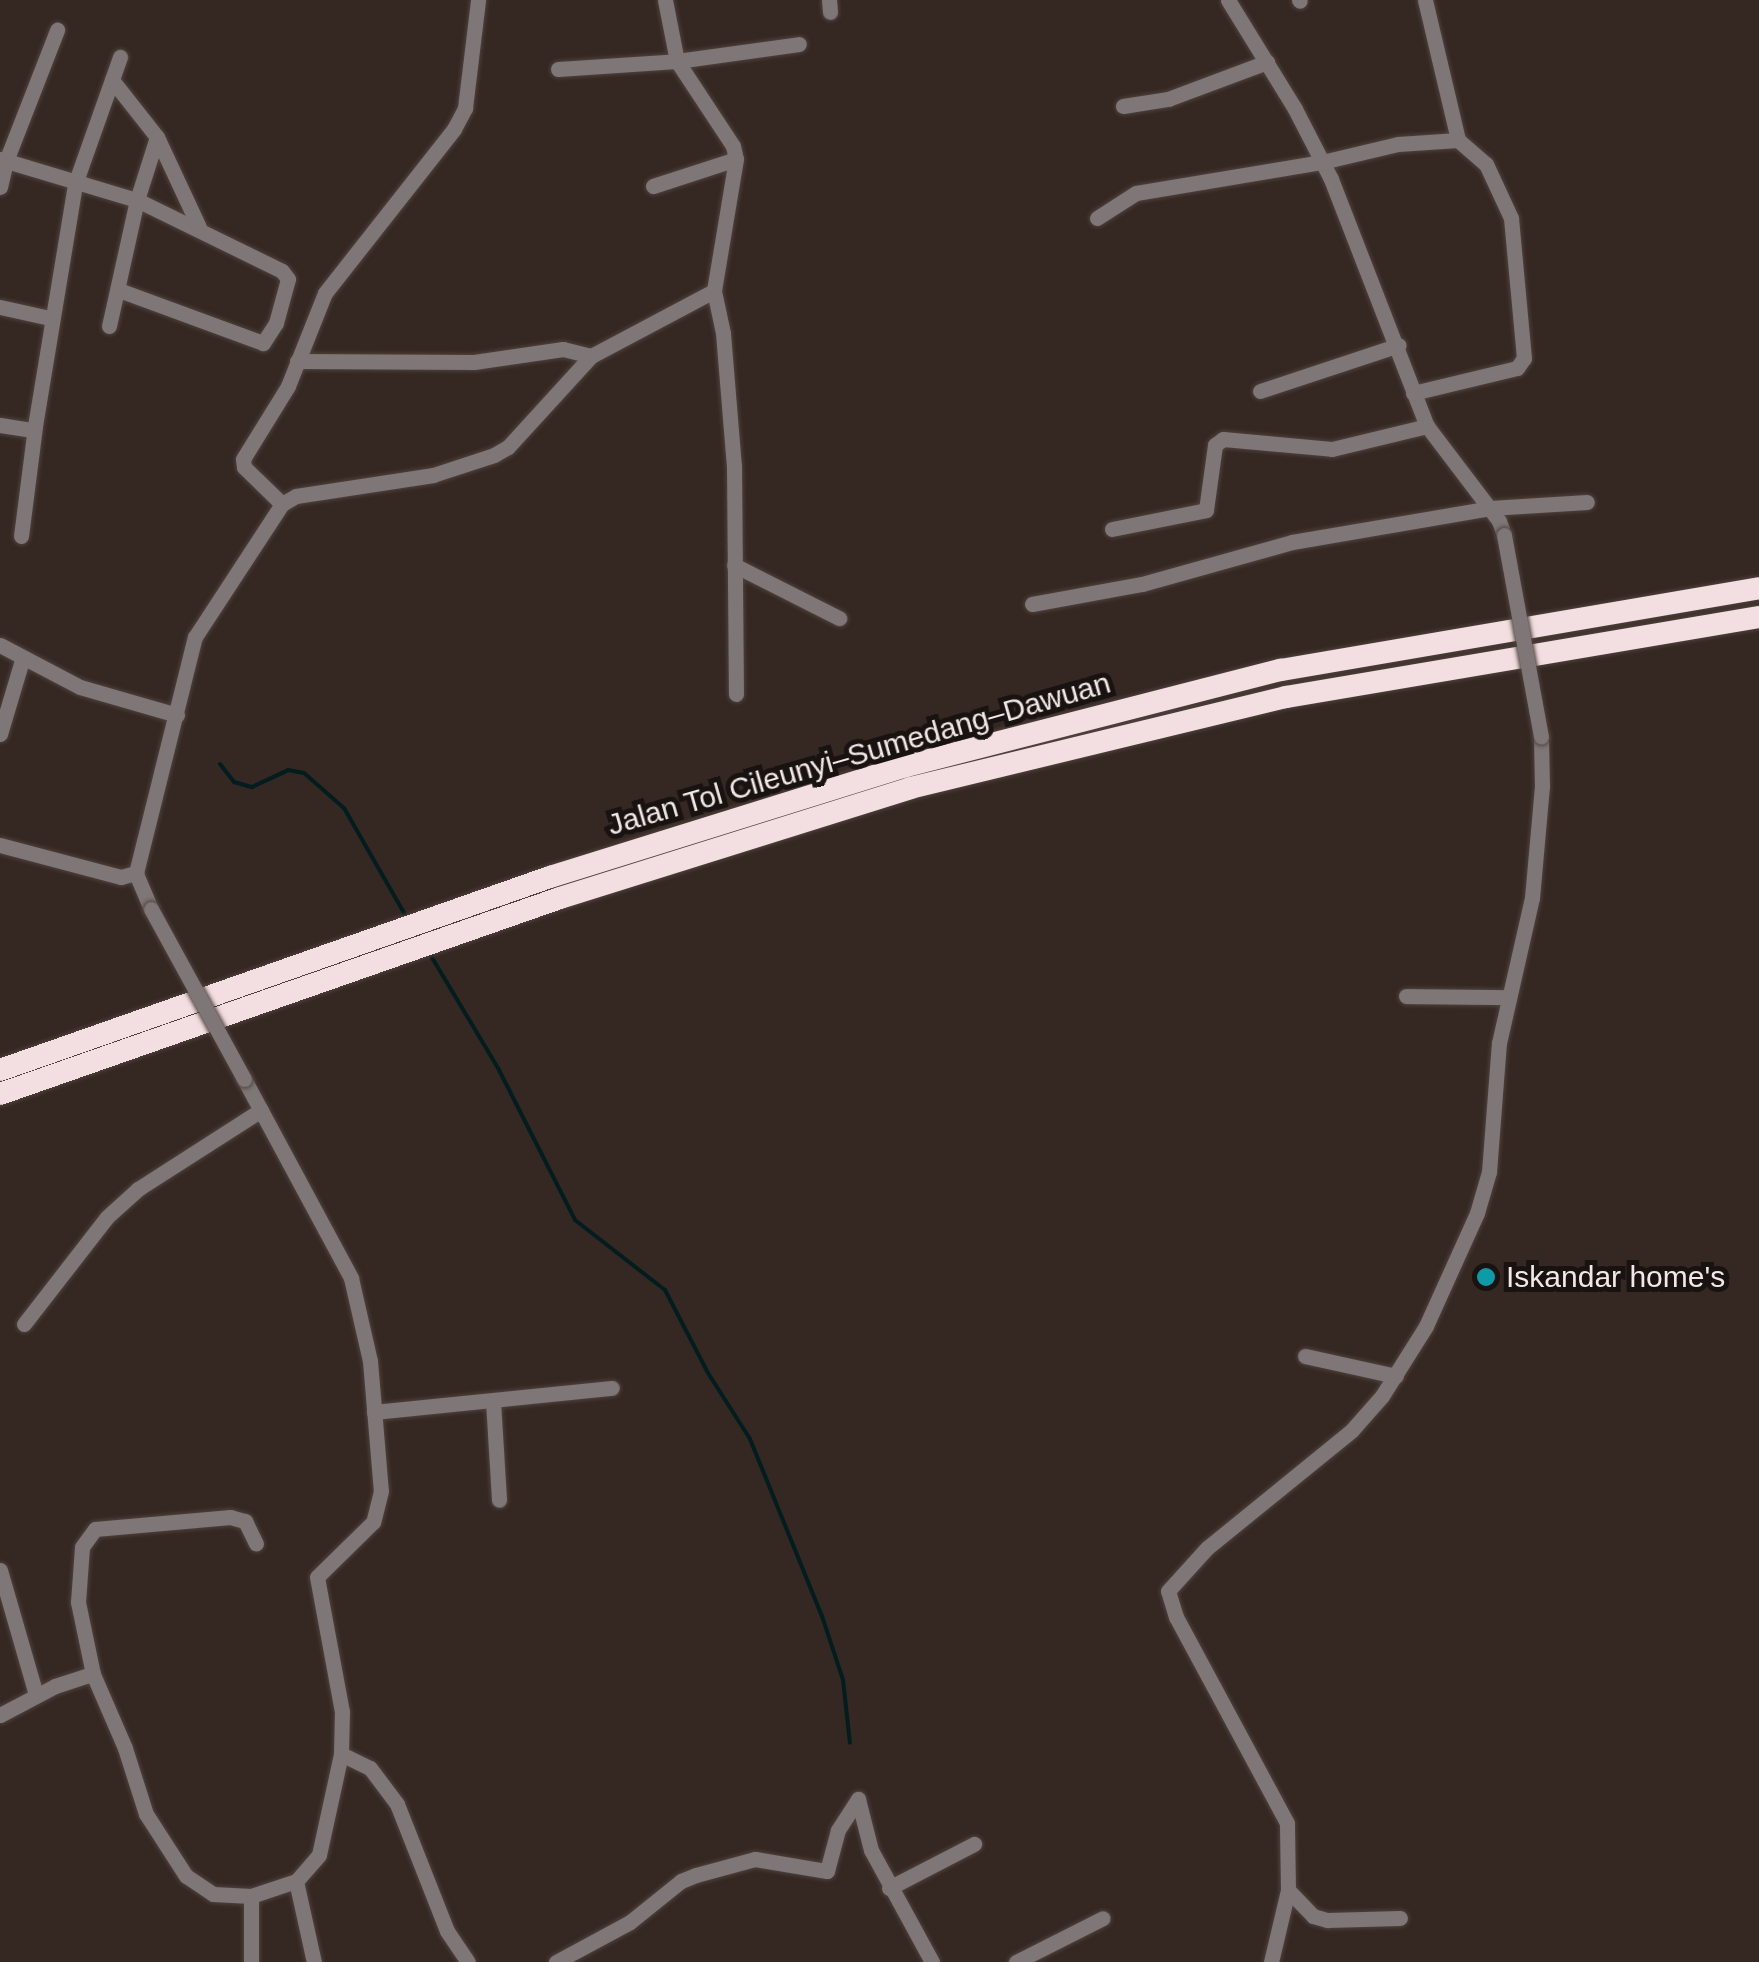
<!DOCTYPE html>
<meta charset="utf-8">
<style>
body{margin:0}
#map{position:relative;width:1759px;height:1962px;overflow:hidden;background:#352722;font-family:Arial,sans-serif}
div>[style]{position:absolute}
.stream>*{height:4px;margin:-2px;padding:0 2px;transform-origin:2px;border-radius:2px;background:#031d1f}
.roads{filter:drop-shadow(0 0 2px #4f423d) drop-shadow(0 0 2px #4f423d)}
.minor>*{height:15px;margin:-7.5px;padding:0 7.5px;transform-origin:7.5px;border-radius:7.5px;background:#7e7677}
.highway>*{height:22px;margin:-11px;padding:0 11px;transform-origin:11px;border-radius:11px;background:#f3dfe2}
.bridges{filter:drop-shadow(0 0 2px #4f423d) drop-shadow(0 0 2px #4f423d)}
.minor-bridge>*{height:15px;margin:-7.5px;padding:0 7.5px;transform-origin:7.5px;border-radius:7.5px;background:#7e7677}
.dots>*{width:28px;height:28px;translate:-50% -50%;box-sizing:border-box;border:5px solid #181210;border-radius:50%}
span{translate:-50% -50%;white-space:nowrap;text-align:center;line-height:1.15;-webkit-text-stroke:10px #181210;paint-order:stroke}
.street-label{font-size:30px;color:#f2e8e5}
.poi-label{font-size:30px;color:#f2e8e5}
.left{translate:0 -50%;text-align:left}
</style>
<div id="map">
<div class="stream">
<div style="left:220px;top:764px;width:23px;rotate:52deg"></div>
<div style="left:234px;top:782px;width:19px;rotate:16deg"></div>
<div style="left:252px;top:787px;width:40px;rotate:-25deg"></div>
<div style="left:288px;top:770px;width:16px;rotate:11deg"></div>
<div style="left:304px;top:773px;width:53px;rotate:41.2deg"></div>
<div style="left:344px;top:808px;width:127px;rotate:60.2deg"></div>
<div style="left:428px;top:951px;width:136px;rotate:59.1deg"></div>
<div style="left:498px;top:1068px;width:170px;rotate:63.1deg"></div>
<div style="left:575px;top:1220px;width:114px;rotate:37.9deg"></div>
<div style="left:665px;top:1290px;width:93px;rotate:62.6deg"></div>
<div style="left:708px;top:1373px;width:78px;rotate:57.5deg"></div>
<div style="left:750px;top:1439px;width:191px;rotate:67.9deg"></div>
<div style="left:822px;top:1616px;width:67px;rotate:71.8deg"></div>
<div style="left:843px;top:1680px;width:63px;rotate:83.7deg"></div>
</div>
<div class="roads">
<div class="minor">
<div style="left:665px;top:0;width:62px;rotate:78.9deg"></div>
<div style="left:677px;top:61px;width:102px;rotate:56.6deg"></div>
<div style="left:733px;top:146px;width:13px;rotate:77deg"></div>
<div style="left:736px;top:159px;width:134px;rotate:99.5deg"></div>
<div style="left:714px;top:291px;width:43px;rotate:77.9deg"></div>
<div style="left:723px;top:333px;width:133px;rotate:85.3deg"></div>
<div style="left:734px;top:466px;width:228px;rotate:89.5deg"></div>
<div style="left:829px;top:0;width:12px;rotate:85deg"></div>
<div style="left:1228px;top:0;width:128px;rotate:58.4deg"></div>
<div style="left:1295px;top:109px;width:79px;rotate:62.8deg"></div>
<div style="left:1331px;top:179px;width:265px;rotate:68.8deg"></div>
<div style="left:1427px;top:426px;width:119px;rotate:52.8deg"></div>
<div style="left:1499px;top:521px;width:15px;rotate:70deg"></div>
<div style="left:1299px;top:0;width:1px;rotate:45deg"></div>
<div style="left:1425px;top:0;width:144px;rotate:76.7deg"></div>
<div style="left:558px;top:69px;width:119px;rotate:-3.8deg"></div>
<div style="left:677px;top:61px;width:123px;rotate:-7.9deg"></div>
<div style="left:112px;top:80px;width:73px;rotate:51.7deg"></div>
<div style="left:157px;top:137px;width:99px;rotate:65deg"></div>
<div style="left:1123px;top:106px;width:46px;rotate:-8.8deg"></div>
<div style="left:1168px;top:99px;width:106px;rotate:-20.5deg"></div>
<div style="left:0;top:159px;width:143px;rotate:16.7deg"></div>
<div style="left:137px;top:200px;width:161px;rotate:26.1deg"></div>
<div style="left:282px;top:271px;width:10px;rotate:53deg"></div>
<div style="left:288px;top:279px;width:46px;rotate:105.3deg"></div>
<div style="left:276px;top:323px;width:24px;rotate:123deg"></div>
<div style="left:263px;top:343px;width:153px;rotate:-159.8deg"></div>
<div style="left:653px;top:186px;width:87px;rotate:-18deg"></div>
<div style="left:0;top:187px;width:27px;rotate:-77deg"></div>
<div style="left:6px;top:161px;width:141px;rotate:-68.7deg"></div>
<div style="left:1097px;top:218px;width:46px;rotate:-32.7deg"></div>
<div style="left:1136px;top:193px;width:189px;rotate:-9.5deg"></div>
<div style="left:1322px;top:162px;width:78px;rotate:-13.3deg"></div>
<div style="left:1398px;top:144px;width:60px;rotate:-3.8deg"></div>
<div style="left:1458px;top:140px;width:37px;rotate:41deg"></div>
<div style="left:1486px;top:164px;width:60px;rotate:65.2deg"></div>
<div style="left:1511px;top:218px;width:141px;rotate:84.7deg"></div>
<div style="left:1524px;top:358px;width:12px;rotate:125deg"></div>
<div style="left:1517px;top:368px;width:107px;rotate:166.5deg"></div>
<div style="left:0;top:307px;width:51px;rotate:12.4deg"></div>
<div style="left:109px;top:326px;width:129px;rotate:-77.5deg"></div>
<div style="left:137px;top:200px;width:66px;rotate:-72.4deg"></div>
<div style="left:297px;top:361px;width:177px;rotate:0.3deg"></div>
<div style="left:474px;top:362px;width:90px;rotate:-8.3deg"></div>
<div style="left:563px;top:349px;width:29px;rotate:14deg"></div>
<div style="left:1260px;top:391px;width:146px;rotate:-18.3deg"></div>
<div style="left:0;top:425px;width:30px;rotate:9deg"></div>
<div style="left:30px;top:430px;width:6px;rotate:-39deg"></div>
<div style="left:35px;top:426px;width:245px;rotate:-80.6deg"></div>
<div style="left:75px;top:184px;width:135px;rotate:-70.5deg"></div>
<div style="left:282px;top:504px;width:53px;rotate:-135.8deg"></div>
<div style="left:244px;top:467px;width:8px;rotate:-97deg"></div>
<div style="left:243px;top:459px;width:86px;rotate:-58.3deg"></div>
<div style="left:288px;top:386px;width:100px;rotate:-68.3deg"></div>
<div style="left:325px;top:293px;width:209px;rotate:-51.8deg"></div>
<div style="left:454px;top:129px;width:24px;rotate:-62deg"></div>
<div style="left:465px;top:108px;width:109px;rotate:-83.1deg"></div>
<div style="left:1112px;top:529px;width:96px;rotate:-11.4deg"></div>
<div style="left:1206px;top:510px;width:66px;rotate:-82.1deg"></div>
<div style="left:1215px;top:445px;width:10px;rotate:-37deg"></div>
<div style="left:1223px;top:439px;width:109px;rotate:5.2deg"></div>
<div style="left:1332px;top:449px;width:98px;rotate:-13.6deg"></div>
<div style="left:21px;top:536px;width:111px;rotate:-82.7deg"></div>
<div style="left:734px;top:565px;width:118px;rotate:26.8deg"></div>
<div style="left:1032px;top:604px;width:112px;rotate:-10.3deg"></div>
<div style="left:1142px;top:584px;width:156px;rotate:-15.6deg"></div>
<div style="left:1292px;top:542px;width:201px;rotate:-9.7deg"></div>
<div style="left:1490px;top:508px;width:97px;rotate:-3.5deg"></div>
<div style="left:0;top:645px;width:90px;rotate:27.7deg"></div>
<div style="left:80px;top:687px;width:101px;rotate:16.1deg"></div>
<div style="left:0;top:734px;width:80px;rotate:-73.4deg"></div>
<div style="left:0;top:845px;width:125px;rotate:14.8deg"></div>
<div style="left:121px;top:877px;width:16px;rotate:-15deg"></div>
<div style="left:151px;top:909px;width:39px;rotate:-113deg"></div>
<div style="left:136px;top:873px;width:243px;rotate:-76deg"></div>
<div style="left:195px;top:637px;width:159px;rotate:-56.8deg"></div>
<div style="left:282px;top:504px;width:16px;rotate:-30deg"></div>
<div style="left:296px;top:496px;width:139px;rotate:-8.7deg"></div>
<div style="left:433px;top:475px;width:64px;rotate:-18.2deg"></div>
<div style="left:494px;top:455px;width:16px;rotate:-30deg"></div>
<div style="left:508px;top:447px;width:123px;rotate:-47.6deg"></div>
<div style="left:591px;top:356px;width:139px;rotate:-27.9deg"></div>
<div style="left:1406px;top:996px;width:101px;rotate:0.6deg"></div>
<div style="left:244px;top:1079px;width:226px;rotate:61.7deg"></div>
<div style="left:351px;top:1278px;width:85px;rotate:77.1deg"></div>
<div style="left:370px;top:1361px;width:130px;rotate:85.2deg"></div>
<div style="left:381px;top:1491px;width:32px;rotate:104deg"></div>
<div style="left:373px;top:1522px;width:78px;rotate:135.5deg"></div>
<div style="left:317px;top:1577px;width:137px;rotate:79.5deg"></div>
<div style="left:342px;top:1712px;width:42px;rotate:91.4deg"></div>
<div style="left:341px;top:1754px;width:103px;rotate:102.3deg"></div>
<div style="left:319px;top:1855px;width:35px;rotate:131deg"></div>
<div style="left:296px;top:1881px;width:47px;rotate:161.6deg"></div>
<div style="left:251px;top:1896px;width:38px;rotate:-177deg"></div>
<div style="left:213px;top:1894px;width:32px;rotate:-146deg"></div>
<div style="left:186px;top:1876px;width:74px;rotate:-122.8deg"></div>
<div style="left:146px;top:1814px;width:69px;rotate:-107.7deg"></div>
<div style="left:125px;top:1748px;width:81px;rotate:-113.4deg"></div>
<div style="left:93px;top:1674px;width:74px;rotate:-101.8deg"></div>
<div style="left:78px;top:1602px;width:55px;rotate:-85.8deg"></div>
<div style="left:82px;top:1547px;width:22px;rotate:-54deg"></div>
<div style="left:95px;top:1529px;width:136px;rotate:-5.1deg"></div>
<div style="left:230px;top:1517px;width:16px;rotate:15deg"></div>
<div style="left:245px;top:1521px;width:25px;rotate:64deg"></div>
<div style="left:24px;top:1324px;width:135px;rotate:-52.2deg"></div>
<div style="left:107px;top:1217px;width:42px;rotate:-42.1deg"></div>
<div style="left:138px;top:1189px;width:146px;rotate:-32.7deg"></div>
<div style="left:1305px;top:1356px;width:93px;rotate:12.4deg"></div>
<div style="left:493px;top:1401px;width:99px;rotate:86.5deg"></div>
<div style="left:374px;top:1412px;width:239px;rotate:-5.8deg"></div>
<div style="left:0;top:1570px;width:130px;rotate:73.9deg"></div>
<div style="left:0;top:1715px;width:62px;rotate:-27.8deg"></div>
<div style="left:55px;top:1686px;width:40px;rotate:-18deg"></div>
<div style="left:341px;top:1754px;width:32px;rotate:26deg"></div>
<div style="left:370px;top:1768px;width:45px;rotate:53.1deg"></div>
<div style="left:397px;top:1804px;width:136px;rotate:68.5deg"></div>
<div style="left:447px;top:1931px;width:37px;rotate:56deg"></div>
<div style="left:858px;top:1799px;width:53px;rotate:75.7deg"></div>
<div style="left:871px;top:1850px;width:128px;rotate:61.4deg"></div>
<div style="left:296px;top:1881px;width:83px;rotate:77.5deg"></div>
<div style="left:889px;top:1888px;width:96px;rotate:-27.4deg"></div>
<div style="left:1288px;top:1890px;width:36px;rotate:46deg"></div>
<div style="left:1313px;top:1916px;width:15px;rotate:16deg"></div>
<div style="left:1327px;top:1920px;width:73px;rotate:-1.6deg"></div>
<div style="left:251px;top:1896px;width:66px;rotate:90deg"></div>
<div style="left:556px;top:1962px;width:84px;rotate:-28.4deg"></div>
<div style="left:630px;top:1922px;width:65px;rotate:-38.8deg"></div>
<div style="left:681px;top:1881px;width:16px;rotate:-22deg"></div>
<div style="left:696px;top:1875px;width:61px;rotate:-15.2deg"></div>
<div style="left:755px;top:1859px;width:73px;rotate:9.5deg"></div>
<div style="left:827px;top:1871px;width:42px;rotate:-75deg"></div>
<div style="left:838px;top:1830px;width:37px;rotate:-57deg"></div>
<div style="left:1016px;top:1962px;width:97px;rotate:-26.8deg"></div>
<div style="left:1271px;top:1962px;width:74px;rotate:-76.7deg"></div>
<div style="left:1288px;top:1890px;width:67px;rotate:-90.9deg"></div>
<div style="left:1287px;top:1823px;width:234px;rotate:-118.3deg"></div>
<div style="left:1176px;top:1617px;width:27px;rotate:-107deg"></div>
<div style="left:1168px;top:1591px;width:58px;rotate:-47.8deg"></div>
<div style="left:1207px;top:1548px;width:187px;rotate:-39.1deg"></div>
<div style="left:1352px;top:1430px;width:45px;rotate:-48.6deg"></div>
<div style="left:1382px;top:1396px;width:83px;rotate:-57.8deg"></div>
<div style="left:1426px;top:1326px;width:124px;rotate:-65.7deg"></div>
<div style="left:1477px;top:1213px;width:43px;rotate:-73.7deg"></div>
<div style="left:1489px;top:1172px;width:129px;rotate:-85.6deg"></div>
<div style="left:1499px;top:1043px;width:149px;rotate:-77.2deg"></div>
<div style="left:1532px;top:898px;width:112px;rotate:-84.9deg"></div>
<div style="left:1542px;top:786px;width:49px;rotate:-91.2deg"></div>
</div>
<div class="highway">
<div style="left:0;top:1070px;width:583px;rotate:-19.34deg"></div>
<div style="left:550px;top:877px;width:373px;rotate:-17.3deg"></div>
<div style="left:906px;top:766px;width:387px;rotate:-14.4deg"></div>
<div style="left:1281px;top:670px;width:485px;rotate:-9.7deg"></div>
<div style="left:0;top:1094px;width:593px;rotate:-19.29deg"></div>
<div style="left:560px;top:898px;width:367px;rotate:-17.4deg"></div>
<div style="left:910px;top:788px;width:387px;rotate:-13.6deg"></div>
<div style="left:1286px;top:697px;width:480px;rotate:-9.6deg"></div>
</div>
</div>
<div class="bridges">
<div class="minor-bridge">
<div style="left:1504px;top:535px;width:205px;rotate:79.6deg"></div>
<div style="left:151px;top:909px;width:194px;rotate:61.3deg"></div>
</div>
</div>
<div class="dots">
<div style="left:1486px;top:1277px;background:#0f9aa8"></div>
</div>
<div class="street-label">
<span style="left:859px;top:754px;rotate:-16deg">Jalan Tol Cileunyi–Sumedang–Dawuan</span>
</div>
<div class="poi-label">
<span class="left" style="left:1506px;top:1277px">Iskandar home's</span>
</div>
</div>
